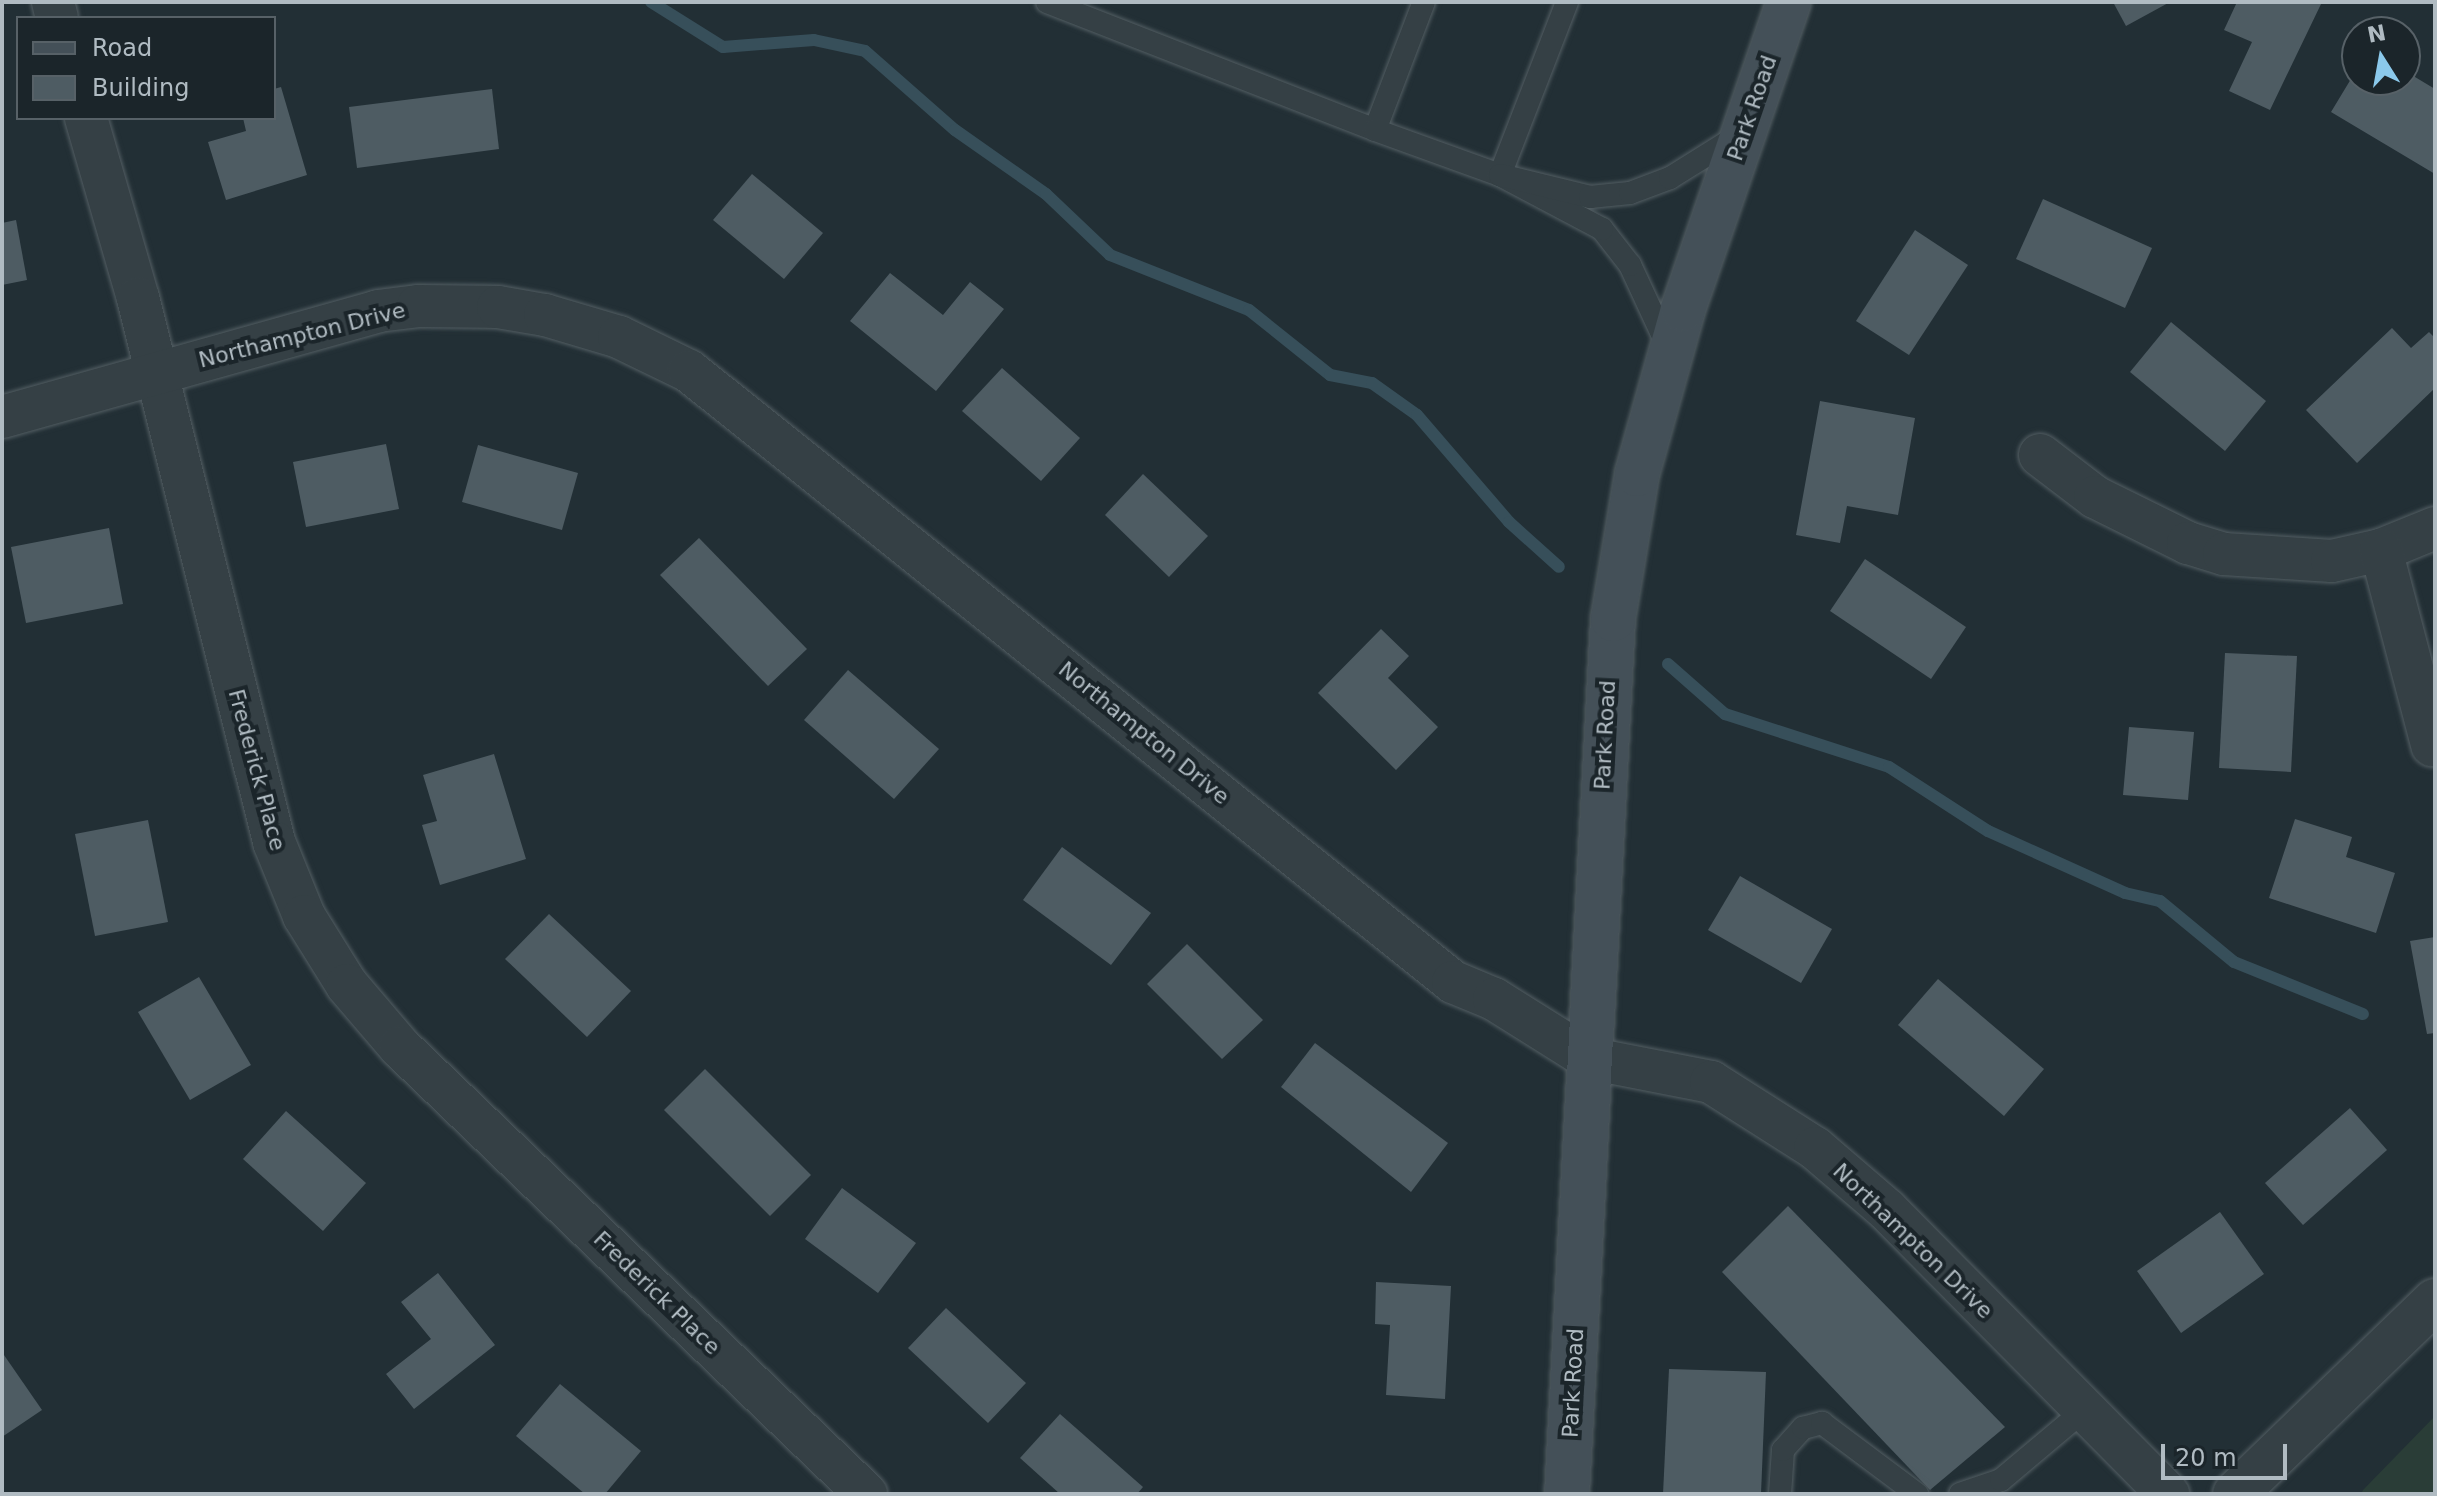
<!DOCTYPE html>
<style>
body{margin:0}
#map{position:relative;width:2437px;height:1496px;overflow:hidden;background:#222f35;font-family:"DejaVu Sans",sans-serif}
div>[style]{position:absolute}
.green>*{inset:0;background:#2a3d37}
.stream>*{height:12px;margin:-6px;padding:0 6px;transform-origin:6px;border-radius:6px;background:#374f5a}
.building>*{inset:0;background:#4e5c63}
.roads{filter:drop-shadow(0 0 2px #535e63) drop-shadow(0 0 2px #535e63)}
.service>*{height:22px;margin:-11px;padding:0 11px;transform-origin:11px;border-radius:11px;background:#354045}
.minor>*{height:42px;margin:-21px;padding:0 21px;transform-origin:21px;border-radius:21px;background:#354045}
.tertiary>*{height:44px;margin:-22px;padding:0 22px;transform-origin:22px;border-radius:22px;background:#354045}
.secondary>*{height:44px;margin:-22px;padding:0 22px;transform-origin:22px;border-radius:22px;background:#445058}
span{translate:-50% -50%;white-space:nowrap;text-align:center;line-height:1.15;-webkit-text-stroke:8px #1b252a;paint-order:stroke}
.street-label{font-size:22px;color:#b0bbc2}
.frame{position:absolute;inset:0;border:4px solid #b0bbc2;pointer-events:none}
.legend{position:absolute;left:16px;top:16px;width:260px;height:104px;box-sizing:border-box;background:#1b252a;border:2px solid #576167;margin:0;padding:10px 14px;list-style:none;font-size:24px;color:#b0bbc2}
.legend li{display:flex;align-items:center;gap:16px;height:40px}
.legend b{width:40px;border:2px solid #576167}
.north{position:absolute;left:2341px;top:16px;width:80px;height:80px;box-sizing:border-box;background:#1b252a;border:2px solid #576167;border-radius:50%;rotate:349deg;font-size:22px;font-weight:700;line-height:32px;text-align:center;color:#b0bbc2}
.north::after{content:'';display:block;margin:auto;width:28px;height:36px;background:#8bc9eb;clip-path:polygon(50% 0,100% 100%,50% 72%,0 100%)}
.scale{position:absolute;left:2161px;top:1444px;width:126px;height:36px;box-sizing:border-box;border:4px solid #b0bbc2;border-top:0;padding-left:10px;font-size:24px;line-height:28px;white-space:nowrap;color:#b0bbc2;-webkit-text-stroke:6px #1b252a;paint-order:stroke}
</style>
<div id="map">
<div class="green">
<div style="clip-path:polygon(2435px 1416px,2435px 1494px,2361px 1494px,2363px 1490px)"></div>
</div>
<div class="stream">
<div style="left:651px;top:2px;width:85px;rotate:32deg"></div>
<div style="left:723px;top:47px;width:91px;rotate:-4.4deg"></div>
<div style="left:814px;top:40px;width:52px;rotate:12.2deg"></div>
<div style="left:865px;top:51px;width:120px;rotate:41.3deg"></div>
<div style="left:955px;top:130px;width:111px;rotate:35.1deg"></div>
<div style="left:1046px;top:194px;width:88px;rotate:43.6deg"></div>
<div style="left:1110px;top:255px;width:149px;rotate:21.6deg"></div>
<div style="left:1249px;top:310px;width:104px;rotate:38.7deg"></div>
<div style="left:1330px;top:375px;width:43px;rotate:10.8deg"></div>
<div style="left:1372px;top:383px;width:55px;rotate:35.4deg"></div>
<div style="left:1417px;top:415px;width:141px;rotate:49.3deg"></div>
<div style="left:1509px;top:522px;width:67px;rotate:42deg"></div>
<div style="left:1668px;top:664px;width:76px;rotate:41.3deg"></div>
<div style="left:1725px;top:714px;width:172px;rotate:17.9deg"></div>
<div style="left:1889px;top:767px;width:118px;rotate:32.9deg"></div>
<div style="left:1988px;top:831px;width:150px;rotate:24.3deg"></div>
<div style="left:2125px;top:893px;width:36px;rotate:13deg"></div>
<div style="left:2160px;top:901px;width:96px;rotate:39.5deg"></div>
<div style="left:2234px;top:962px;width:139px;rotate:22deg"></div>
</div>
<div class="building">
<div style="clip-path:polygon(2113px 2px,2170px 2px,2126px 26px)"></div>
<div style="clip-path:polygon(2237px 2px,2322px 2px,2270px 110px,2229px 91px,2252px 42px,2224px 30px)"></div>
<div style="clip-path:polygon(2357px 69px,2357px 80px,2405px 80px,2405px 71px,2435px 89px,2435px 174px,2331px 112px)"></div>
<div style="clip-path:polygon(281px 87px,307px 175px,226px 200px,208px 142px,246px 131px,243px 118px,274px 118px,274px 89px)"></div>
<div style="clip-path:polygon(492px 89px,499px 149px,357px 168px,349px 107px)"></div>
<div style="clip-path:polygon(752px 174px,823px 233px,784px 279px,713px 220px)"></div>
<div style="clip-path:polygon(2043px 199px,2152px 248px,2125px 308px,2016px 259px)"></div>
<div style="clip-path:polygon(16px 220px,27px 280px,2px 285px,2px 223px)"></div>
<div style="clip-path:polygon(1915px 230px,1968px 265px,1909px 355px,1856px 321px)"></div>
<div style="clip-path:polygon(890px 273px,943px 315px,970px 282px,1004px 309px,936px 391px,850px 321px)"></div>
<div style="clip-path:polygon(2171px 322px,2266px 401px,2225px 451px,2130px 372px)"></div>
<div style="clip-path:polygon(2392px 328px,2411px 348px,2429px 332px,2435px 338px,2435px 388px,2357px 463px,2306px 410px)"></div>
<div style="clip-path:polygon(1002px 368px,1080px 438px,1041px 481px,962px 411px)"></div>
<div style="clip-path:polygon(1820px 401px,1915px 418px,1898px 515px,1847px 506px,1840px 543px,1796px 535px)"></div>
<div style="clip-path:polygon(386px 444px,399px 509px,306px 527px,293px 462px)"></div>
<div style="clip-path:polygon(478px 445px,578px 473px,562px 530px,462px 502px)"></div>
<div style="clip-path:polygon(1143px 474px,1208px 536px,1169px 577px,1105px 515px)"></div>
<div style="clip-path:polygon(109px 528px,123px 604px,26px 623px,11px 547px)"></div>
<div style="clip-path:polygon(699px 538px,807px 649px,768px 686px,660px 575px)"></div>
<div style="clip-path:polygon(1865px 559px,1966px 627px,1931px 679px,1830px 611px)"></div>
<div style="clip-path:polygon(1381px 629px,1409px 656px,1388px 678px,1438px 727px,1396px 770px,1318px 693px)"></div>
<div style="clip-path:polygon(2225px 653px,2297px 656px,2291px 772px,2219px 768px)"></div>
<div style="clip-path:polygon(848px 670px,939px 749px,894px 799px,804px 720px)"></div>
<div style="clip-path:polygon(2129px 727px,2194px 732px,2188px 800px,2123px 795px)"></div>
<div style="clip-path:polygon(494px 754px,526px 859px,440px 885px,422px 825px,437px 821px,423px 775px)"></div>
<div style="clip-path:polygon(2295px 819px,2352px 837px,2346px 857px,2395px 873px,2376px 933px,2269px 898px)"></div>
<div style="clip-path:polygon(148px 820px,168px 922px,95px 936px,75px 834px)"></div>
<div style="clip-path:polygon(1062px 847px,1151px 913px,1111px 965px,1023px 900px)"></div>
<div style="clip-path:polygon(1740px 876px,1832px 929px,1801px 983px,1708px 930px)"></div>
<div style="clip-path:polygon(549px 914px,631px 991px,587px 1037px,505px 959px)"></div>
<div style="clip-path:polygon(2435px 937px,2435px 1033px,2427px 1034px,2410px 941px)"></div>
<div style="clip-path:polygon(1187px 944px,1263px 1020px,1222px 1059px,1147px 984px)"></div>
<div style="clip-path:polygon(199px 977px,251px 1065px,190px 1100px,138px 1012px)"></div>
<div style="clip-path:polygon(1938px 979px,2044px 1069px,2004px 1116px,1898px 1025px)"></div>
<div style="clip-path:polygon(1315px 1043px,1448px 1143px,1411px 1192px,1281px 1087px)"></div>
<div style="clip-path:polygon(705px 1069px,811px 1175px,770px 1216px,664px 1110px)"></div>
<div style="clip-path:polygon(2350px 1108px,2387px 1150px,2303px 1225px,2265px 1183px)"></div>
<div style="clip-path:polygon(286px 1111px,366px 1183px,323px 1231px,243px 1159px)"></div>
<div style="clip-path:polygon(842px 1188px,916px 1243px,878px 1293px,805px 1239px)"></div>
<div style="clip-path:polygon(1788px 1206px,2005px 1427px,1930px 1490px,1722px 1272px)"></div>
<div style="clip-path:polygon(2220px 1212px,2264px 1274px,2181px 1333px,2137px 1271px)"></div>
<div style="clip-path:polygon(438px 1273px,495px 1345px,414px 1409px,386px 1374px,431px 1339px,401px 1302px)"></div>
<div style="clip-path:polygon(1376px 1282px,1451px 1286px,1445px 1399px,1386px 1395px,1390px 1325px,1375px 1324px)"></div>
<div style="clip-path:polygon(946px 1308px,1026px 1383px,988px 1423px,908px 1348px)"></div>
<div style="clip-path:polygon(4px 1355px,42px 1410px,2px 1437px,2px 1356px)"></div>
<div style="clip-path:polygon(1669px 1369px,1766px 1372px,1761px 1494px,1663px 1494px)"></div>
<div style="clip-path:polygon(560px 1384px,641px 1451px,605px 1494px,585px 1494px,516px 1436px)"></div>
<div style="clip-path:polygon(1060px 1414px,1143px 1487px,1137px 1494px,1060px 1494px,1020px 1458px)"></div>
</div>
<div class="roads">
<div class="service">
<div style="left:1047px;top:2px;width:352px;rotate:21.3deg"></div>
<div style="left:1375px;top:130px;width:137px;rotate:-69.1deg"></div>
<div style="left:1375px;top:130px;width:133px;rotate:19.8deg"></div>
<div style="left:1500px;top:175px;width:186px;rotate:-68.8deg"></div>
<div style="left:1669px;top:349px;width:93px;rotate:-114.9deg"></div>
<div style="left:1630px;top:265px;width:46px;rotate:-127.9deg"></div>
<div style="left:1602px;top:229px;width:115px;rotate:-152.1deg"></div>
<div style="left:1500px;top:175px;width:93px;rotate:13.7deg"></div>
<div style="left:1590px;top:197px;width:40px;rotate:-5.7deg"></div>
<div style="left:1630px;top:193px;width:43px;rotate:-20.6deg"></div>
<div style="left:1670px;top:178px;width:81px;rotate:-31.9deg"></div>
<div style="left:1780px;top:1494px;width:44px;rotate:-86.1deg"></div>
<div style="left:1783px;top:1450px;width:30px;rotate:-48deg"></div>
<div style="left:1803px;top:1428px;width:20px;rotate:-15deg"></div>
<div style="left:1822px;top:1423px;width:119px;rotate:36.8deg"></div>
<div style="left:1960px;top:1494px;width:43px;rotate:-18.9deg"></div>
<div style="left:2001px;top:1480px;width:109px;rotate:-40.1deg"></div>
</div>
<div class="minor">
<div style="left:53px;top:2px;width:16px;rotate:76deg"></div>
<div style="left:86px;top:118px;width:187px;rotate:73.9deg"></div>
<div style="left:138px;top:298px;width:561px;rotate:75.96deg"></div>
<div style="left:274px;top:842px;width:80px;rotate:67.9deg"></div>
<div style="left:304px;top:916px;width:81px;rotate:58.1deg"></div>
<div style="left:347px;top:985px;width:82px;rotate:49.5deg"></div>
<div style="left:400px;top:1047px;width:646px;rotate:43.81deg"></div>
<div style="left:2px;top:417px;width:391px;rotate:-15.7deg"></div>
<div style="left:378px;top:311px;width:40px;rotate:-7.1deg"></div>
<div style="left:418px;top:306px;width:80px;rotate:0.7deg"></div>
<div style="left:498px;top:307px;width:48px;rotate:9.7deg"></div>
<div style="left:545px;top:315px;width:77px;rotate:16.6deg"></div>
<div style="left:619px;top:337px;width:78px;rotate:25.9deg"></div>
<div style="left:689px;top:371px;width:978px;rotate:38.65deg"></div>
<div style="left:1453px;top:982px;width:44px;rotate:22.5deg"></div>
<div style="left:1494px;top:999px;width:111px;rotate:32.1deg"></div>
<div style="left:1588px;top:1058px;width:125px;rotate:11deg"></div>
<div style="left:1711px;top:1082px;width:123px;rotate:32.4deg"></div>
<div style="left:1815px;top:1148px;width:95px;rotate:40.7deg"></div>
<div style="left:1887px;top:1210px;width:400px;rotate:45.3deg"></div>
<div style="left:2040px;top:455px;width:69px;rotate:37.4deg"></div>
<div style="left:2095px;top:497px;width:104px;rotate:26.3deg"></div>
<div style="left:2188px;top:543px;width:38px;rotate:17deg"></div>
<div style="left:2224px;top:554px;width:108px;rotate:3.7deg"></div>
<div style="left:2332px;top:561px;width:50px;rotate:-12.7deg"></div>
<div style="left:2381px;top:550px;width:58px;rotate:-22.2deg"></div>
<div style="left:2381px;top:550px;width:202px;rotate:75.3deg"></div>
</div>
<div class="tertiary">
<div style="left:2235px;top:1494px;width:278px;rotate:-44deg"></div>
</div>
<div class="secondary">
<div style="left:1567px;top:1494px;width:876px;rotate:-86.99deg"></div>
<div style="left:1613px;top:619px;width:147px;rotate:-80.6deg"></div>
<div style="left:1637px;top:474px;width:171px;rotate:-74.4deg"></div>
<div style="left:1683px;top:309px;width:325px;rotate:-71deg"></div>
</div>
</div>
<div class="street-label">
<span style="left:1752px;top:108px;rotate:-71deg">Park Road</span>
<span style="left:302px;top:335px;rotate:-14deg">Northampton Drive</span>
<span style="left:1144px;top:733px;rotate:39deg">Northampton Drive</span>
<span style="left:1605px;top:735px;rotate:-87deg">Park Road</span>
<span style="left:257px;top:770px;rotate:75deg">Frederick Place</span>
<span style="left:1913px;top:1241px;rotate:44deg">Northampton Drive</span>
<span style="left:657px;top:1293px;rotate:44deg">Frederick Place</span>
<span style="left:1573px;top:1383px;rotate:-87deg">Park Road</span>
</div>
<div class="frame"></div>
<ul class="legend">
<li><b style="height:10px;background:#445058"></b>Road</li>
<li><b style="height:22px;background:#4e5c63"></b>Building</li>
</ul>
<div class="north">N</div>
<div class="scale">20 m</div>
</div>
